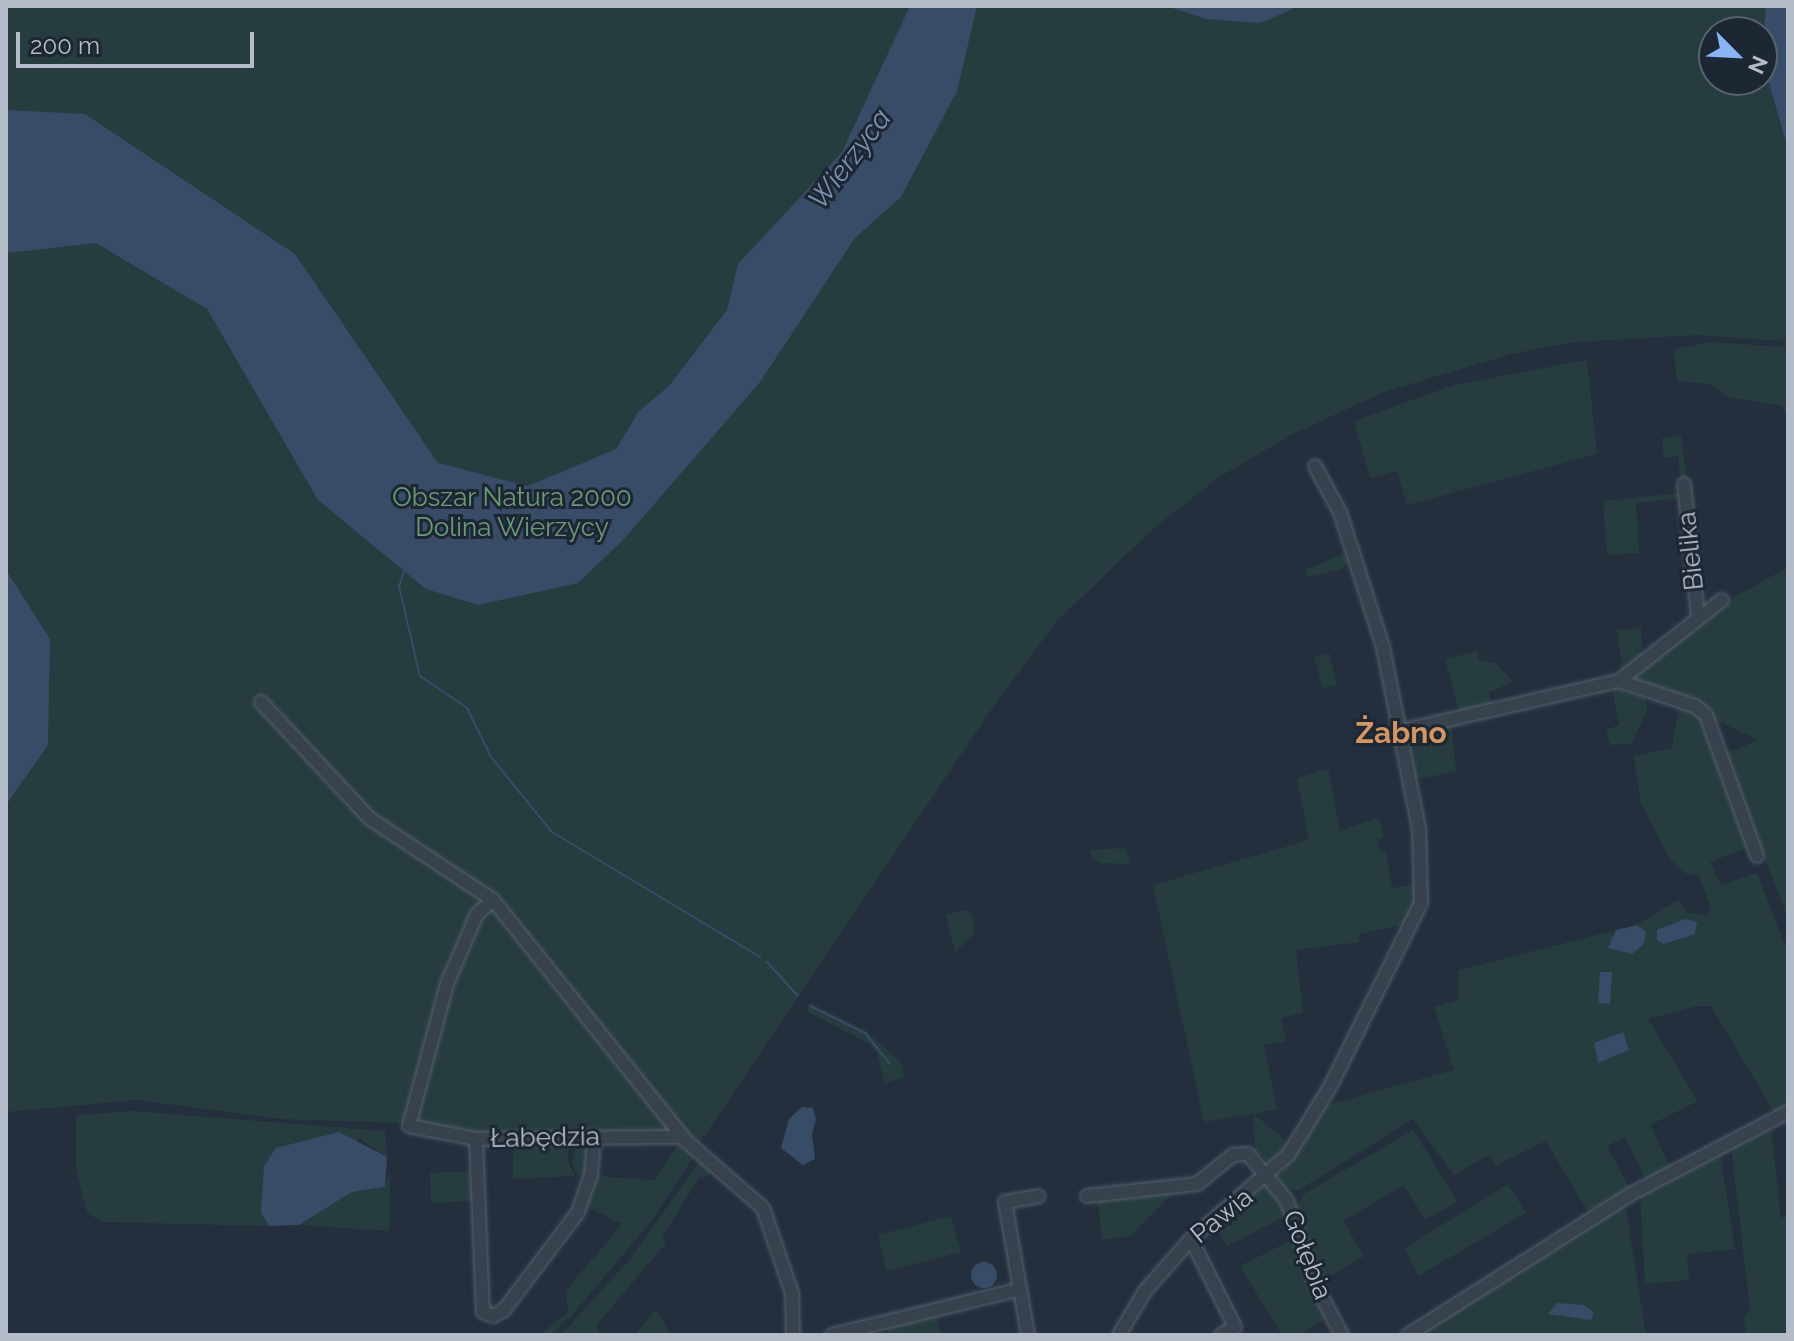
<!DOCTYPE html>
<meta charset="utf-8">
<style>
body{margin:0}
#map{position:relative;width:1794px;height:1341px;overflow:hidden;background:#242f3e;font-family:Raleway,sans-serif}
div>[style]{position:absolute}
.green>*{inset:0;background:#263c3f}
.water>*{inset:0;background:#394c67}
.round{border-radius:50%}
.stream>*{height:2px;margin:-1px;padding:0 1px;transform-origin:1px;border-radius:1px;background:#394c67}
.roads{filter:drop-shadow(0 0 2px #565f6c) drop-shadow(0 0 2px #565f6c)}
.minor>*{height:12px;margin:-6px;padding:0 6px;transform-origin:6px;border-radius:6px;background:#38414e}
span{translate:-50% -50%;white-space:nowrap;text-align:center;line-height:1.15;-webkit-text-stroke:6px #1d2633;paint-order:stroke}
.park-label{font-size:26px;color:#6b9a76}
.street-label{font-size:26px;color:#b4bcc9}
.water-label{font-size:28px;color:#7c92b1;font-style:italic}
.quarter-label{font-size:30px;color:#d59563;font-weight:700}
.frame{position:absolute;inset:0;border:8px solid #b4bcc9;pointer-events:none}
.north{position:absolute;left:1698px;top:16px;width:80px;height:80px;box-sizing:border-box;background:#1d2633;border:2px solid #59626f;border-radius:50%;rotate:114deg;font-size:22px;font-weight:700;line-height:32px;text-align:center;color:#b4bcc9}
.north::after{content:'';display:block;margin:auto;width:28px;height:36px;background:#8ab4f8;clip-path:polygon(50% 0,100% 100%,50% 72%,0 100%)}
.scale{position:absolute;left:16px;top:32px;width:238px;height:36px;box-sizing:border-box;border:4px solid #b4bcc9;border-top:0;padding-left:10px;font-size:24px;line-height:28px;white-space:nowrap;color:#b4bcc9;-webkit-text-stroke:6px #1d2633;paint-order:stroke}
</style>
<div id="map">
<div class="green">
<div style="clip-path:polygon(evenodd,6px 6px,1788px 6px,1788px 418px,1782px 406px,1728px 397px,1709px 384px,1677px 381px,1674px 349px,1712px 342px,1785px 347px,1785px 341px,1699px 335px,1574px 342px,1511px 354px,1384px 392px,1293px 434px,1221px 476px,1156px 526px,1056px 622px,993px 707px,697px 1147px,688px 1140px,466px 1133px,402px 1123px,281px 1119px,137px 1100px,6px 1112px,6px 6px,1714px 32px,1762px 32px,1762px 80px,1714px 80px,1714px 32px)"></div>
<div style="clip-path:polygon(1587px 360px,1597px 454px,1407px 505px,1397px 471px,1370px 478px,1354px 421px,1454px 385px)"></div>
<div style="clip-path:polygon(1681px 436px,1687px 482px,1681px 482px,1678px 456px,1664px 458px,1662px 438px)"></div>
<div style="clip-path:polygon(1682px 493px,1682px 498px,1636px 503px,1639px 553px,1607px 555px,1603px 501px)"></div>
<div style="clip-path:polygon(1348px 552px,1351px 562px,1342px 569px,1308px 577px,1305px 570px)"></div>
<div style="clip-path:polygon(1788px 567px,1788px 918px,1724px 754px,1759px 740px,1698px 712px,1748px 847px,1710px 862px,1721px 885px,1757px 873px,1784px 943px,1788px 942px,1788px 1105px,1774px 1112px,1711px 1006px,1696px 1006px,1648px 1019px,1698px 1101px,1650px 1125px,1671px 1169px,1647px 1181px,1625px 1137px,1607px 1146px,1630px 1189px,1601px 1205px,1587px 1210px,1546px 1141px,1496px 1165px,1489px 1155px,1454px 1175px,1413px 1119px,1299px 1190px,1286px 1190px,1278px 1178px,1327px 1105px,1454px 1070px,1434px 1007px,1458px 1000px,1459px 970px,1616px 930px,1612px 941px,1646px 932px,1637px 925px,1678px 900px,1687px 912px,1705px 916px,1711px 909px,1699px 875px,1684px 873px,1670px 859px,1641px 804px,1634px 756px,1672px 748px,1679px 706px,1626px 682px,1727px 601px)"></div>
<div style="clip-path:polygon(1641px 628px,1643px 655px,1623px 674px,1617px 630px)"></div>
<div style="clip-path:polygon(1477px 651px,1479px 660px,1496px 663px,1513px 682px,1489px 692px,1493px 707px,1460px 716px,1445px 659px)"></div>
<div style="clip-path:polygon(1329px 653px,1337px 685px,1323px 688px,1314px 657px)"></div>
<div style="clip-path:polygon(1612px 687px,1646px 699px,1647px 711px,1631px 744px,1610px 745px,1606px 730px,1619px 725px)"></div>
<div style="clip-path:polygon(1451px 722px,1456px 772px,1416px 779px,1407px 742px,1413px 731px)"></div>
<div style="clip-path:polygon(1328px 769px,1340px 830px,1379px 818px,1384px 837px,1377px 840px,1380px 851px,1386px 851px,1392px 888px,1418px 884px,1419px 900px,1406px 924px,1359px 934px,1359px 942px,1296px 950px,1303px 1012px,1281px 1018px,1286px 1041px,1264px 1045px,1277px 1109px,1254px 1114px,1290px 1144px,1276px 1162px,1268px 1161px,1255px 1150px,1253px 1114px,1204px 1122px,1153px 885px,1309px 840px,1297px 778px)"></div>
<div style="clip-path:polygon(1126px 848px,1130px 864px,1100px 863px,1090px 855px,1090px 850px)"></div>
<div style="clip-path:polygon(966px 910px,972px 914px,975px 933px,955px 952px,946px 914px)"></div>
<div style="clip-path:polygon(811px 1003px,865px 1030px,901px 1062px,905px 1077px,885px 1083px,877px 1053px,868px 1043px,806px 1011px)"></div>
<div style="clip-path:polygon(132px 1111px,385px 1131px,387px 1157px,360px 1139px,261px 1213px,269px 1226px,101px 1222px,87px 1212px,76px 1169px,76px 1115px)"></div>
<div style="clip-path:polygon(1771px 1126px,1781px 1218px,1788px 1215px,1788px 1335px,1746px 1335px,1744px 1316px,1750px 1309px,1731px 1147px)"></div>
<div style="clip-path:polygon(1413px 1130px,1458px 1202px,1425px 1219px,1404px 1185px,1343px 1221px,1364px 1256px,1327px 1278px,1319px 1275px,1295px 1208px,1304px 1194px)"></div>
<div style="clip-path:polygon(571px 1140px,567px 1160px,575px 1176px,513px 1179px,513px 1143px)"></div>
<div style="clip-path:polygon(577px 1141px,589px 1141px,587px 1175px,578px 1176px,572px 1164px)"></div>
<div style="clip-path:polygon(678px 1144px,694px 1156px,653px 1219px,573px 1314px,551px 1335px,540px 1335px,568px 1312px,566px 1290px,622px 1224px,586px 1206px,597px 1176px,654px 1180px)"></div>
<div style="clip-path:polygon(1720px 1153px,1735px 1249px,1687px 1254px,1689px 1280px,1645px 1284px,1640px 1194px)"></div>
<div style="clip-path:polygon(699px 1162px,715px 1174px,699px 1178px,662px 1237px,666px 1243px,596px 1326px,602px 1335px,561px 1335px,630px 1259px)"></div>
<div style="clip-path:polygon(390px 1171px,389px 1231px,299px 1225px,352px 1192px,385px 1187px)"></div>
<div style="clip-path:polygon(471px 1171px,473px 1201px,431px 1203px,430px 1173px)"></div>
<div style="clip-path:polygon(1508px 1184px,1526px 1213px,1418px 1276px,1405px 1248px)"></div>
<div style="clip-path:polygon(1272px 1188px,1286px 1216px,1227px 1246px,1214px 1225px,1261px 1189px)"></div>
<div style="clip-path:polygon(1174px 1192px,1131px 1236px,1102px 1240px,1098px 1202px)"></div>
<div style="clip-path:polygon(1619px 1205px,1626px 1209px,1646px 1335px,1415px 1335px)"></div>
<div style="clip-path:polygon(951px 1216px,961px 1252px,886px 1271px,878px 1235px)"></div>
<div style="clip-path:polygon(1294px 1239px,1326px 1319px,1298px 1335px,1282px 1335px,1240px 1266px)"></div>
<div style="clip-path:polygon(656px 1309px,671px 1335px,634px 1335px)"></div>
<div style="clip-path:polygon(936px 1314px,941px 1335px,889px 1335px,887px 1326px)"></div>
</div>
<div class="water">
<div style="clip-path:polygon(910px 6px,977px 6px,957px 91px,901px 197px,855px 238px,760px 382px,624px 539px,578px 583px,478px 605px,426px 589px,318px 500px,207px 309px,96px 243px,6px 253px,6px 110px,85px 114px,295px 254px,438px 463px,528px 486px,616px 449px,639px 411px,669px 386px,727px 310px,738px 264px,842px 152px)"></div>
<div style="clip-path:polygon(1166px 6px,1300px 6px,1260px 23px,1206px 19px)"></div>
<div style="clip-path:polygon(1766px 6px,1788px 6px,1788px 149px,1762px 59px)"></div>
<div style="clip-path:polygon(6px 570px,50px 639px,48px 745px,6px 805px)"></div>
<div style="clip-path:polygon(1685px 919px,1697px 922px,1695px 934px,1664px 944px,1657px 940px,1657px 930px)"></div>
<div style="clip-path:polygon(1637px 925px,1646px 932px,1644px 944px,1632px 954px,1608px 948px,1616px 930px)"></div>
<div style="clip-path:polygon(1600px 972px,1612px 972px,1610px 1004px,1598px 1003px)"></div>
<div style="clip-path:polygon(1623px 1032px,1629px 1050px,1598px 1063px,1594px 1043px)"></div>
<div style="clip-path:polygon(802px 1107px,813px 1108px,816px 1119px,812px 1134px,815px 1159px,803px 1165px,781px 1148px,789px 1119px)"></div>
<div style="clip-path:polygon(339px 1132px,387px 1157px,385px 1187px,352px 1192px,299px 1225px,269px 1226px,261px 1213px,264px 1166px,276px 1148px)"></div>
<div class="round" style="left:971px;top:1262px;width:26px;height:26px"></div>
<div style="clip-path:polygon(1557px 1303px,1583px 1305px,1594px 1312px,1591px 1320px,1548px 1314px)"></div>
</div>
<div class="stream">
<div style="left:404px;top:571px;width:16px;rotate:108deg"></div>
<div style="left:399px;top:586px;width:92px;rotate:76.9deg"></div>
<div style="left:420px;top:676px;width:57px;rotate:34.2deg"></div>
<div style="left:467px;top:708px;width:55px;rotate:63.9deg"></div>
<div style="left:491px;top:757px;width:97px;rotate:50.9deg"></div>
<div style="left:552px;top:832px;width:243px;rotate:31deg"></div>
<div style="left:767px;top:962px;width:45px;rotate:47.7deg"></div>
<div style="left:810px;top:1006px;width:61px;rotate:26.1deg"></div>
<div style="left:865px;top:1033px;width:40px;rotate:51deg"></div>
</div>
<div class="roads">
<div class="minor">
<div style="left:1684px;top:484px;width:134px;rotate:84deg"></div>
<div style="left:1619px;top:681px;width:80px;rotate:18.2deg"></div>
<div style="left:1695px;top:706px;width:14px;rotate:39deg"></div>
<div style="left:1706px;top:715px;width:150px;rotate:70.1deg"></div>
<div style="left:261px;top:702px;width:158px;rotate:47deg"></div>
<div style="left:369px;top:818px;width:149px;rotate:33.5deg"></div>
<div style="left:493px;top:900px;width:307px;rotate:51.3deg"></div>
<div style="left:685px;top:1140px;width:103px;rotate:41.1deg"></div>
<div style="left:763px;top:1208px;width:90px;rotate:71.2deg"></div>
<div style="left:792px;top:1293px;width:42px;rotate:88.6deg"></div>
<div style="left:1400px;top:731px;width:225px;rotate:-12.9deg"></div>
<div style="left:1619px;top:681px;width:131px;rotate:-38.2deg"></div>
<div style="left:493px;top:900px;width:21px;rotate:139deg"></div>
<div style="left:477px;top:914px;width:76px;rotate:113.2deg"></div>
<div style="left:447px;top:984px;width:147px;rotate:105deg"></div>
<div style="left:409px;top:1126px;width:68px;rotate:11deg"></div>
<div style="left:476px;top:1139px;width:206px;rotate:-0.6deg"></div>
<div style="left:476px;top:1139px;width:173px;rotate:87.7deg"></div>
<div style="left:483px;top:1312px;width:11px;rotate:22deg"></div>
<div style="left:493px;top:1316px;width:13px;rotate:-29deg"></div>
<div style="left:504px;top:1310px;width:123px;rotate:-52.9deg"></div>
<div style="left:578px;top:1212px;width:39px;rotate:-71deg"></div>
<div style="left:591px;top:1175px;width:38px;rotate:-85deg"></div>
<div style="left:1087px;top:1196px;width:111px;rotate:-6.2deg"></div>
<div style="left:1197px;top:1184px;width:46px;rotate:-38.9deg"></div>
<div style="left:1233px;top:1155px;width:15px;rotate:-4deg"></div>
<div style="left:1248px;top:1154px;width:61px;rotate:50.3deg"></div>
<div style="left:1287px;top:1201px;width:94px;rotate:70.8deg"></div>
<div style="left:1318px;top:1290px;width:51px;rotate:61.9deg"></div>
<div style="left:1191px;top:1239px;width:98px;rotate:63.4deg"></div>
<div style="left:1235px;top:1327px;width:16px;rotate:150deg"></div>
<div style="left:832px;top:1335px;width:190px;rotate:-13.7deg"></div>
<div style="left:1028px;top:1335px;width:135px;rotate:-99.8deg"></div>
<div style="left:1005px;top:1202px;width:34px;rotate:-10deg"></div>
<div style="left:1119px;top:1335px;width:51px;rotate:-59.4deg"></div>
<div style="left:1145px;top:1291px;width:69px;rotate:-48.5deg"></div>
<div style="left:1191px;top:1239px;width:130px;rotate:-40.9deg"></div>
<div style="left:1289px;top:1154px;width:81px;rotate:-58.7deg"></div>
<div style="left:1331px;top:1085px;width:203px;rotate:-63.7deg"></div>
<div style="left:1421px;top:903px;width:74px;rotate:-91.5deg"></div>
<div style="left:1419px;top:829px;width:186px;rotate:-101.2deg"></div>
<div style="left:1383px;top:647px;width:142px;rotate:-107.7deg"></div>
<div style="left:1340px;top:512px;width:52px;rotate:-118.5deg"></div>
<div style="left:1408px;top:1335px;width:264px;rotate:-32.3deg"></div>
<div style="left:1631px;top:1194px;width:177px;rotate:-27.6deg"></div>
</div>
</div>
<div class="park-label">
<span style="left:512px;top:513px">Obszar Natura 2000<br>Dolina Wierzycy</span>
</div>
<div class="street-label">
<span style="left:1691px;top:551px;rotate:-96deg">Bielika</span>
<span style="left:545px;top:1138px;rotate:-1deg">Łabędzia</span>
<span style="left:1222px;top:1216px;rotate:-39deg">Pawia</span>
<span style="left:1307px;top:1255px;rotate:69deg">Gołębia</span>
</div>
<div class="water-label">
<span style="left:850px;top:159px;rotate:-53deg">Wierzyca</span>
</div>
<div class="quarter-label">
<span style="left:1401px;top:733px">Żabno</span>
</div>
<div class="frame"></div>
<div class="north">N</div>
<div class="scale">200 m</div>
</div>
